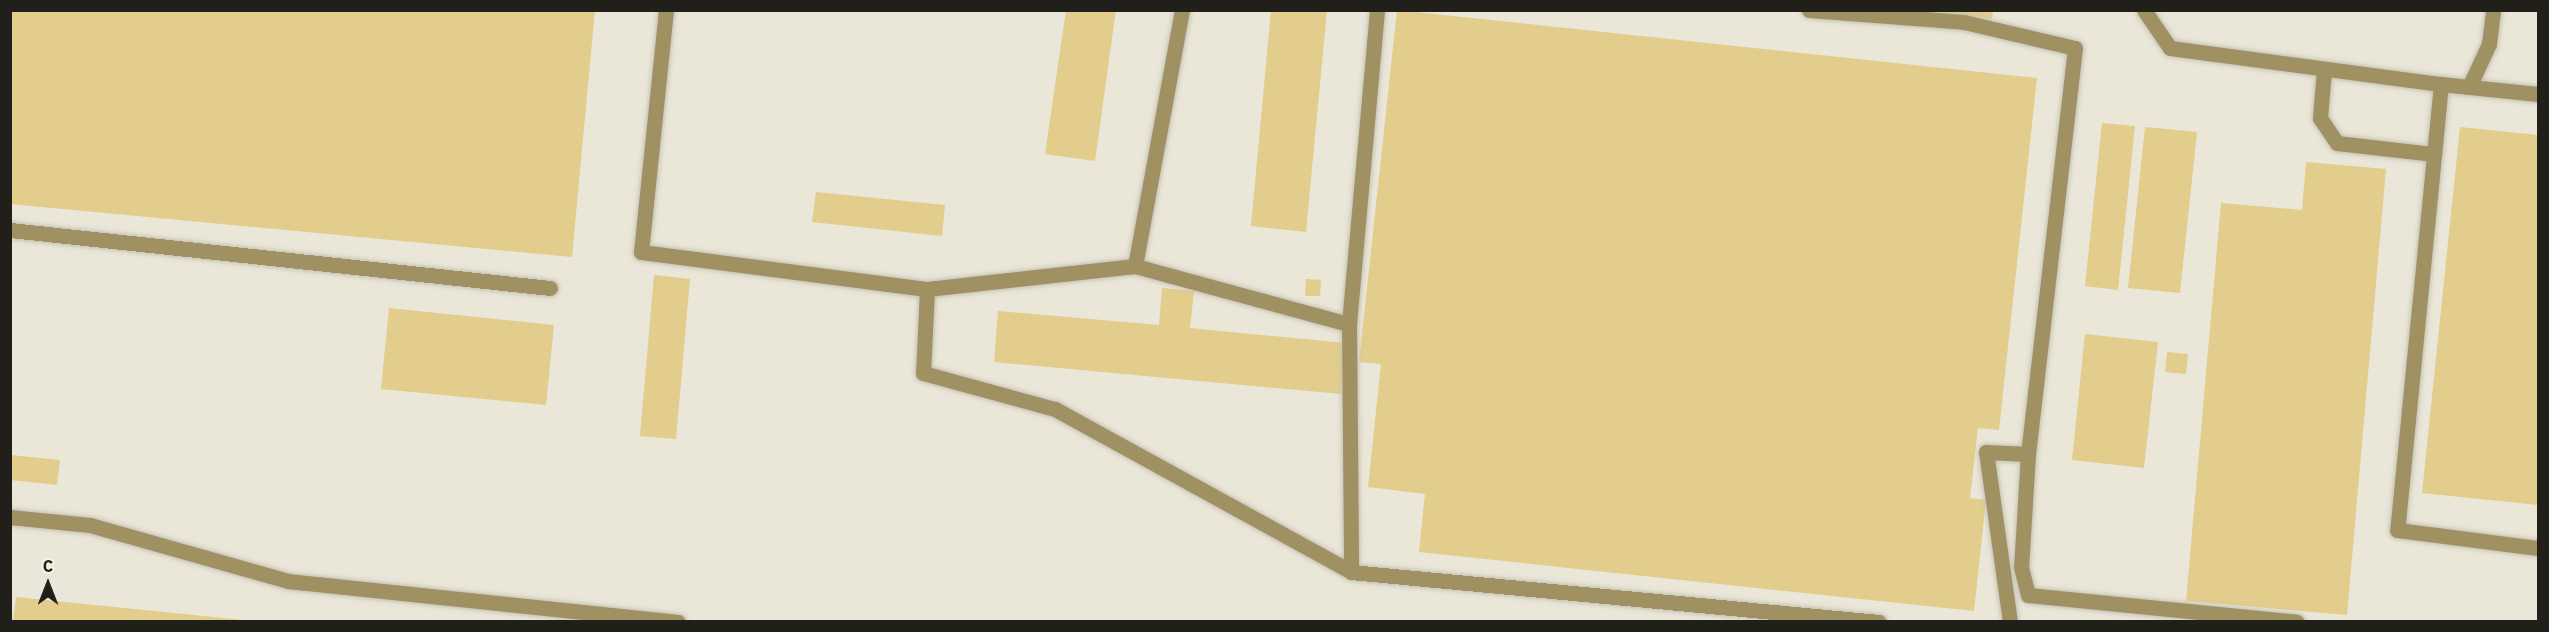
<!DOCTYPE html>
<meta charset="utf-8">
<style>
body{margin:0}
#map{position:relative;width:2549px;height:632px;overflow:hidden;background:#eae6d8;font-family:"IBM Plex Sans",sans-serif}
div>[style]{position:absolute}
.building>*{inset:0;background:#e2cd8c}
.roads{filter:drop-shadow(0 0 2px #c6c2b6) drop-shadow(0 0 2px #c6c2b6)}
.minor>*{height:15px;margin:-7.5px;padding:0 7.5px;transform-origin:7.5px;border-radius:7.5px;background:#a09163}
span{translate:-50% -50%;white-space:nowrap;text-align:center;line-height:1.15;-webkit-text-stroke:4.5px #f7f3e5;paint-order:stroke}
.frame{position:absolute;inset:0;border:12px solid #211f1a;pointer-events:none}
.north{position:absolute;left:18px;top:554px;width:60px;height:60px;-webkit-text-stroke:4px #f7f3e5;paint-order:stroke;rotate:0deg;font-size:16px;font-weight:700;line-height:24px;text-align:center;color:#211f1a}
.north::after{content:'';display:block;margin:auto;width:21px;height:27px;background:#211f1a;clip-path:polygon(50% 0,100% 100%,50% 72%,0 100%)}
</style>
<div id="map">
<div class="building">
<div style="clip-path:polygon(10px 10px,595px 10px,572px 257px,10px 204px)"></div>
<div style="clip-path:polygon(1066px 10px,1116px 10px,1095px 161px,1045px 154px)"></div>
<div style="clip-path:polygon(1271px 10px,1327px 10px,1306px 232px,1251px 226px)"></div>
<div style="clip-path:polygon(1397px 10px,2037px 78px,1999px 430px,1978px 428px,1970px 498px,1986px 500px,1974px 611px,1419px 552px,1425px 494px,1368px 487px,1381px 364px,1359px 362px)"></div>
<div style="clip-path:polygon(1920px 10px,1993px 10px,1992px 19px)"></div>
<div style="clip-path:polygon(2102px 123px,2135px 126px,2118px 290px,2085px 286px)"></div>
<div style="clip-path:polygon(2145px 127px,2197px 132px,2180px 293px,2128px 288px)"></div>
<div style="clip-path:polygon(2460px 127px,2538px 135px,2538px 505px,2422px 493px)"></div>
<div style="clip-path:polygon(2306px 162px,2386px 169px,2347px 615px,2186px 601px,2221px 203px,2302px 210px)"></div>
<div style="clip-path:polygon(816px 192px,945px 205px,942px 236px,812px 222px)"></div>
<div style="clip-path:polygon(654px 275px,690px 279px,676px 439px,640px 436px)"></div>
<div style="clip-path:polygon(1306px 279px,1321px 280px,1320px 296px,1305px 296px)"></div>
<div style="clip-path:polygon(1162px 288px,1194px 291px,1190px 328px,1346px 343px,1341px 394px,994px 362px,998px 311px,1159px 325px)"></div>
<div style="clip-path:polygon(389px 308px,554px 325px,546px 405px,381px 389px)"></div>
<div style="clip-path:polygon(2085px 334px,2158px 342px,2144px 468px,2072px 460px)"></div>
<div style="clip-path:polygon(2167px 352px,2188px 354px,2186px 374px,2165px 372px)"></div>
<div style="clip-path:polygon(11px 455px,60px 460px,57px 485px,10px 480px)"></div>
<div style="clip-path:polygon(16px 597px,243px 620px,243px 622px,13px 622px)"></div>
</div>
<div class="roads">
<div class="minor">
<div style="left:666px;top:10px;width:243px;rotate:95.9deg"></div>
<div style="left:641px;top:252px;width:288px;rotate:7.4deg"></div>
<div style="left:927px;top:289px;width:84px;rotate:92.7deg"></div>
<div style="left:923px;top:373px;width:137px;rotate:15.3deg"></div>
<div style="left:1055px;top:409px;width:338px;rotate:28.8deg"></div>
<div style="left:1351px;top:572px;width:530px;rotate:5.41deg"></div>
<div style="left:1182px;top:10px;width:260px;rotate:100.4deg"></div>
<div style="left:1135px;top:266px;width:222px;rotate:15.2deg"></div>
<div style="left:1349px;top:324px;width:248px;rotate:89.5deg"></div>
<div style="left:1809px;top:10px;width:155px;rotate:4.4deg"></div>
<div style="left:1964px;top:22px;width:114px;rotate:13.2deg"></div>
<div style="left:2075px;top:48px;width:409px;rotate:96.6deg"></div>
<div style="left:2028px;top:454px;width:113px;rotate:93.5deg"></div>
<div style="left:2021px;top:567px;width:29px;rotate:76deg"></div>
<div style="left:2028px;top:595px;width:270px;rotate:5.7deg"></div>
<div style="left:2144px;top:10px;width:46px;rotate:55.6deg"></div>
<div style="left:2170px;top:48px;width:273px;rotate:7.6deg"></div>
<div style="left:2324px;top:70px;width:48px;rotate:94.8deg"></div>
<div style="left:2320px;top:118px;width:30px;rotate:56deg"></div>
<div style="left:2337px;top:143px;width:98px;rotate:6.5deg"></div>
<div style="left:2469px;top:87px;width:47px;rotate:-65.1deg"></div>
<div style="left:2489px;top:44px;width:34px;rotate:-83deg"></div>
<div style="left:2538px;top:94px;width:98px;rotate:-174.1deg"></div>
<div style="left:2441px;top:84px;width:448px;rotate:95.6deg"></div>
<div style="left:2397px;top:530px;width:142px;rotate:7.3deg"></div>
<div style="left:10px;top:230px;width:543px;rotate:6.13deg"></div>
<div style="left:927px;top:289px;width:209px;rotate:-6.3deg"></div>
<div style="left:1349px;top:324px;width:315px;rotate:-84.9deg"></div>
<div style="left:10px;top:517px;width:80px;rotate:5.7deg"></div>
<div style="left:90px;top:525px;width:206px;rotate:15.8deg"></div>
<div style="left:288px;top:581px;width:392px;rotate:6deg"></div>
<div style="left:2010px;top:622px;width:172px;rotate:-98deg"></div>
<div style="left:1986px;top:452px;width:42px;rotate:2.7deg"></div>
</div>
</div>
<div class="frame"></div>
<div class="north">С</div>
</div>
